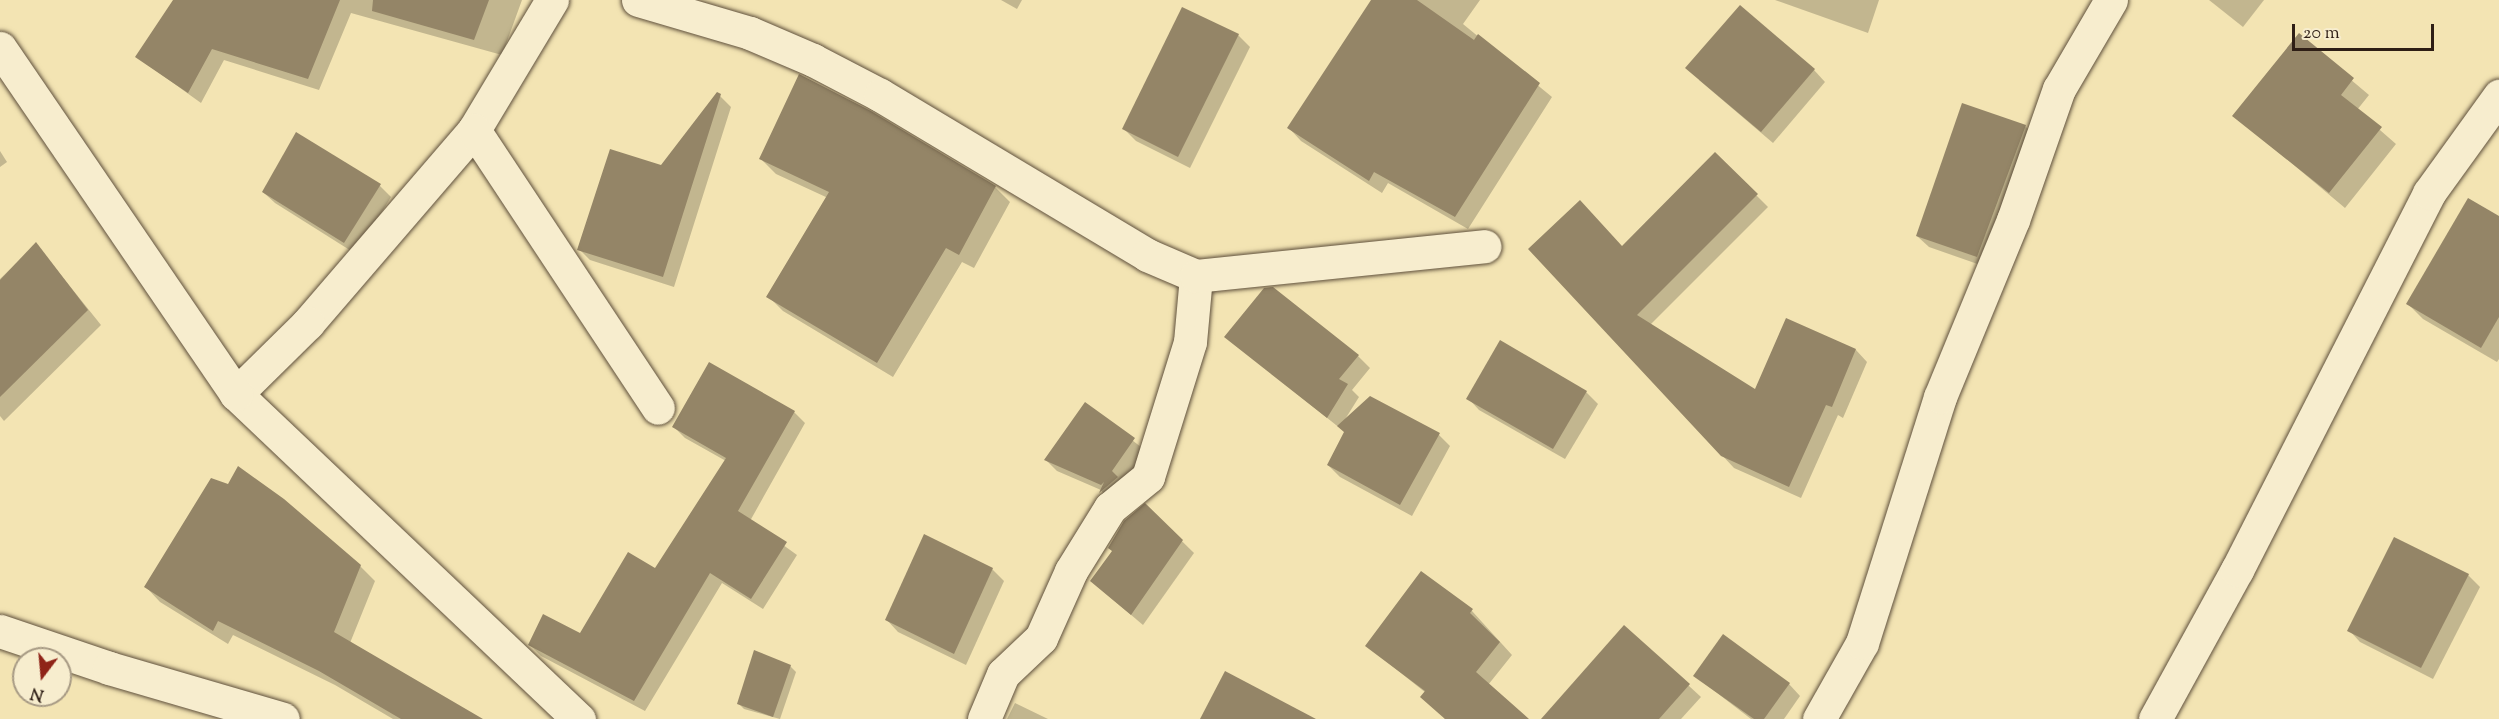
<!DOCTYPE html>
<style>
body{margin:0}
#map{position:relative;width:2499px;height:719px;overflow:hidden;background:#f3e4b3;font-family:"Sorts Mill Goudy",serif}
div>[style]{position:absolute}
.shadow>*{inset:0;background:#0003}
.building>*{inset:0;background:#948567}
.roads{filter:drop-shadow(0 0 2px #5f503c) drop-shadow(0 0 2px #5f503c)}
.minor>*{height:33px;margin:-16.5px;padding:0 16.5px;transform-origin:16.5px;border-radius:16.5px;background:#f7edce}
span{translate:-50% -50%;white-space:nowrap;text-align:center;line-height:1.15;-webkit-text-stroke:5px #f7edce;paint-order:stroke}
.north{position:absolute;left:12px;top:647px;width:60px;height:60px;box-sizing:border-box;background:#f7edce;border:2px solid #a79a84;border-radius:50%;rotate:196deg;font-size:16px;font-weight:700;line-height:24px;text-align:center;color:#2e1e15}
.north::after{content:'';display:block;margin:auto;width:21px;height:27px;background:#8f2418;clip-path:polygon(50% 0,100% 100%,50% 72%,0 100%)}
.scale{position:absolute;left:2292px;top:24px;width:142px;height:27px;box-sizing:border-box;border:3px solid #2e1e15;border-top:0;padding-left:8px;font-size:18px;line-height:21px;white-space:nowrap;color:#2e1e15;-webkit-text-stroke:4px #f7edce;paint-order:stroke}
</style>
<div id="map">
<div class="shadow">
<div style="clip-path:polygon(175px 0,522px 0,502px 55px,351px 13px,319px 90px,224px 60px,201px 103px,137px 57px)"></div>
<div style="clip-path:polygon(1001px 0,1022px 0,1017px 9px)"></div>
<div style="clip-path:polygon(1372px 0,1480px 0,1463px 24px,1552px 97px,1468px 229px,1388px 183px,1382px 193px,1301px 141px,1289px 128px)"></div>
<div style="clip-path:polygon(1775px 0,1879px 0,1868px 33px)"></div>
<div style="clip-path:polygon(2209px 0,2264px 0,2243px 27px)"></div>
<div style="clip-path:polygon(1238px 35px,1250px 47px,1190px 168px,1136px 141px,1124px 129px)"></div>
<div style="clip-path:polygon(2299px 36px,2369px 95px,2357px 110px,2396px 144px,2345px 208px,2234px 115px)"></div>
<div style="clip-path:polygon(1814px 70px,1825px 82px,1773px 143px,1699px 80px)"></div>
<div style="clip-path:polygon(720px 96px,731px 107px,674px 287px,590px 260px,579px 249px,661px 167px)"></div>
<div style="clip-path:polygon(2025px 126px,2037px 138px,1989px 268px,1929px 247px,1917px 236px)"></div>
<div style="clip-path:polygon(0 151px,7px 162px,0 167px)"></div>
<div style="clip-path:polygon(1715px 154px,1768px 207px,1650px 325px,1756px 391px,1787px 320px,1856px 350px,1867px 362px,1843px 418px,1838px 415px,1801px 498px,1734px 468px,1530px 249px,1623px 248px)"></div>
<div style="clip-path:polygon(761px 159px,995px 187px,1010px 202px,974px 268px,962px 262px,893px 377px,783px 311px,768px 296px,828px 198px,776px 174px)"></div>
<div style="clip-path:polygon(380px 186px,391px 197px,356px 254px,275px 203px,263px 192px)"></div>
<div style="clip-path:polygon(2499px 218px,2499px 359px,2497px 362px,2423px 319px,2408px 304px)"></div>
<div style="clip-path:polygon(36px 244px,101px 325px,4px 421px,0 416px,0 279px)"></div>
<div style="clip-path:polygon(1226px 337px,1358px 356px,1370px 368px,1352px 390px,1359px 397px,1344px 421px,1439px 435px,1450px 446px,1412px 516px,1340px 477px,1328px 465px,1346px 433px)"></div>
<div style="clip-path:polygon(710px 364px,794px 412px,805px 423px,750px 521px,797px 555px,763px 609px,722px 583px,645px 711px,541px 656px,530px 645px,580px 634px,655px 570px,726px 461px,685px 438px,674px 427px)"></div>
<div style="clip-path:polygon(1586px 392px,1598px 404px,1565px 459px,1479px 410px,1468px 398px)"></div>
<div style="clip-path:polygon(1086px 404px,1146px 451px,1111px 504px,1101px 490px,1057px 471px,1045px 459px)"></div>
<div style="clip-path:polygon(229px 486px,360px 566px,375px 581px,350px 643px,480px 719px,393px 719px,335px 685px,233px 635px,228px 644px,160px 602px,146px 587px)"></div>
<div style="clip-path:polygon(1145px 505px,1194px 553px,1143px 625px,1104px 592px)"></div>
<div style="clip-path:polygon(992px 569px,1004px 581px,966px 665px,898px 632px,887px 620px)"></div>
<div style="clip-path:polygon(1421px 573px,1472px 611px,1512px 655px,1488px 685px,1527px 719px,1445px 719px,1426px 693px,1367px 646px)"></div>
<div style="clip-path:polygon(2468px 575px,2480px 587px,2433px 679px,2360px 642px,2349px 630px)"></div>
<div style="clip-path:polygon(1625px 627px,1701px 697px,1681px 719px,1603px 719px)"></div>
<div style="clip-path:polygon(790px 666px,796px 672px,780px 719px,744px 709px,738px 703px)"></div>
<div style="clip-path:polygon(1695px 676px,1789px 684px,1800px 696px,1784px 719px,1751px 719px)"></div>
<div style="clip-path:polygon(1015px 703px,1048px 719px,1007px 719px)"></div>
</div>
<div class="building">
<div style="clip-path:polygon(173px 0,340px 0,308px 79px,212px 49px,188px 93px,135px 57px)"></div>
<div style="clip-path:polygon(373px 0,489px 0,474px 40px,372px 11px)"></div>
<div style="clip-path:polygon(1371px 0,1417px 0,1474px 40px,1478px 34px,1540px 83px,1455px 217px,1374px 172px,1369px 181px,1287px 128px)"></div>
<div style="clip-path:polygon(1740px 5px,1815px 69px,1761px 132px,1685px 68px)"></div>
<div style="clip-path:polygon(1182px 7px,1239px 34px,1178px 157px,1122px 129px)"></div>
<div style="clip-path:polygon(2299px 33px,2354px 78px,2341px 95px,2382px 127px,2329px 193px,2232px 116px)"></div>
<div style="clip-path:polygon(799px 74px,871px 111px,996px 186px,959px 255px,946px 248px,877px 363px,766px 297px,829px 192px,759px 159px)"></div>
<div style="clip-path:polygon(717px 92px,721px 94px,663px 277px,577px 250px,610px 149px,661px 165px)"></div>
<div style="clip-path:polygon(1962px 103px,2026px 125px,1977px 257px,1916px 236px)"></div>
<div style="clip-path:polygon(296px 132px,381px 184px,344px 243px,262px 192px)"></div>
<div style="clip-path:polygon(1715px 152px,1758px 194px,1637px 315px,1755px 389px,1786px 318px,1856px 349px,1832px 407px,1826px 405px,1789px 487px,1721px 456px,1528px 249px,1580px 200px,1622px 246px)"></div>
<div style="clip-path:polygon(2468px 198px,2499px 216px,2499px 317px,2481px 348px,2406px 304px)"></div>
<div style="clip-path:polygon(36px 242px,88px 310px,0 397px,0 280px)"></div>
<div style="clip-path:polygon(1273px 287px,1359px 355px,1339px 379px,1348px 384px,1327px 418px,1224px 337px,1264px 288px)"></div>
<div style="clip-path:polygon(1500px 340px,1587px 391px,1553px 449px,1466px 399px)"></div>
<div style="clip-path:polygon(709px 362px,795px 411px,738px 511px,787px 542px,751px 599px,710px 573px,634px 701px,528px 645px,543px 614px,580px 633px,628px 552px,655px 568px,726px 458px,672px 427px)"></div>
<div style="clip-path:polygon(1370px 396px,1440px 433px,1400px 505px,1327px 465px,1344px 432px,1337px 426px)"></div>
<div style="clip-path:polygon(1085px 402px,1135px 438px,1112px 471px,1118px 477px,1099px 493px,1104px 482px,1101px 485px,1044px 460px)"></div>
<div style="clip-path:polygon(238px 466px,284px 499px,361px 565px,334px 632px,483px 719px,401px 719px,319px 671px,218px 621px,213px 631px,144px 587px,211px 478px,228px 484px)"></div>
<div style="clip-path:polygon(1145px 503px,1183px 540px,1131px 615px,1090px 581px,1112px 551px,1108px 548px,1124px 521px)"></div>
<div style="clip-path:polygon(924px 534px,993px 568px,954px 654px,885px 620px)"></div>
<div style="clip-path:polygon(2394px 537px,2469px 574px,2421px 668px,2347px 631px)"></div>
<div style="clip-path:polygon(1421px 571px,1473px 609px,1470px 613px,1500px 642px,1476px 672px,1529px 719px,1445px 719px,1420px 697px,1425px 691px,1365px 646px)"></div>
<div style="clip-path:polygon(1624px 625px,1690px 684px,1659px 719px,1541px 719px)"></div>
<div style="clip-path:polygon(1723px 634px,1790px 683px,1764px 719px,1754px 719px,1693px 676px)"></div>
<div style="clip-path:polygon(754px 650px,791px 665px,773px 717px,737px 704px)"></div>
<div style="clip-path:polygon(1225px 671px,1316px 719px,1200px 719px)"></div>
</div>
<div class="roads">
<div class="minor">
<div style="left:552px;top:0;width:152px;rotate:121deg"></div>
<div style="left:474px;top:130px;width:255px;rotate:130.7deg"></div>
<div style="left:308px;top:323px;width:101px;rotate:135.4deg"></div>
<div style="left:236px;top:394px;width:473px;rotate:43.5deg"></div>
<div style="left:638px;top:0;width:117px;rotate:16.4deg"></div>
<div style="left:750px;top:33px;width:69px;rotate:23.2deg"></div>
<div style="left:813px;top:60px;width:76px;rotate:27.6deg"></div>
<div style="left:880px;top:95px;width:311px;rotate:30.9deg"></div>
<div style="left:1147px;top:255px;width:53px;rotate:23.2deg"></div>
<div style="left:1196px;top:276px;width:66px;rotate:95.2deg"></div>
<div style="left:1190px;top:342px;width:141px;rotate:107.3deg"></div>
<div style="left:1148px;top:477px;width:49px;rotate:140.8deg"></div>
<div style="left:1110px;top:508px;width:74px;rotate:121.8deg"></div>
<div style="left:1071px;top:571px;width:73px;rotate:114.1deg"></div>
<div style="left:1041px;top:638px;width:52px;rotate:136.5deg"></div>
<div style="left:1003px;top:674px;width:49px;rotate:112.9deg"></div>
<div style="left:0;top:48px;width:419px;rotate:55.7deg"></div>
<div style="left:474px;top:130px;width:333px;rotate:56.5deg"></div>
<div style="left:1196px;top:276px;width:290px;rotate:-5.9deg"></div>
<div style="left:0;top:631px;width:115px;rotate:18.7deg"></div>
<div style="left:109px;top:668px;width:181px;rotate:16.3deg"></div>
<div style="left:1819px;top:719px;width:87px;rotate:-60.5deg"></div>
<div style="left:1862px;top:643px;width:258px;rotate:-72.4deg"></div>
<div style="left:1940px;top:397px;width:191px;rotate:-67.6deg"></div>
<div style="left:2013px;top:220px;width:139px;rotate:-70.7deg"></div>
<div style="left:2059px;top:89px;width:103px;rotate:-59.7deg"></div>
<div style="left:2155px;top:719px;width:170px;rotate:-61.2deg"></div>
<div style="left:2237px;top:570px;width:423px;rotate:-63deg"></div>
<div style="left:2429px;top:193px;width:120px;rotate:-54.2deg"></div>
</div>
</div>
<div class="north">N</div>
<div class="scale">20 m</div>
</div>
